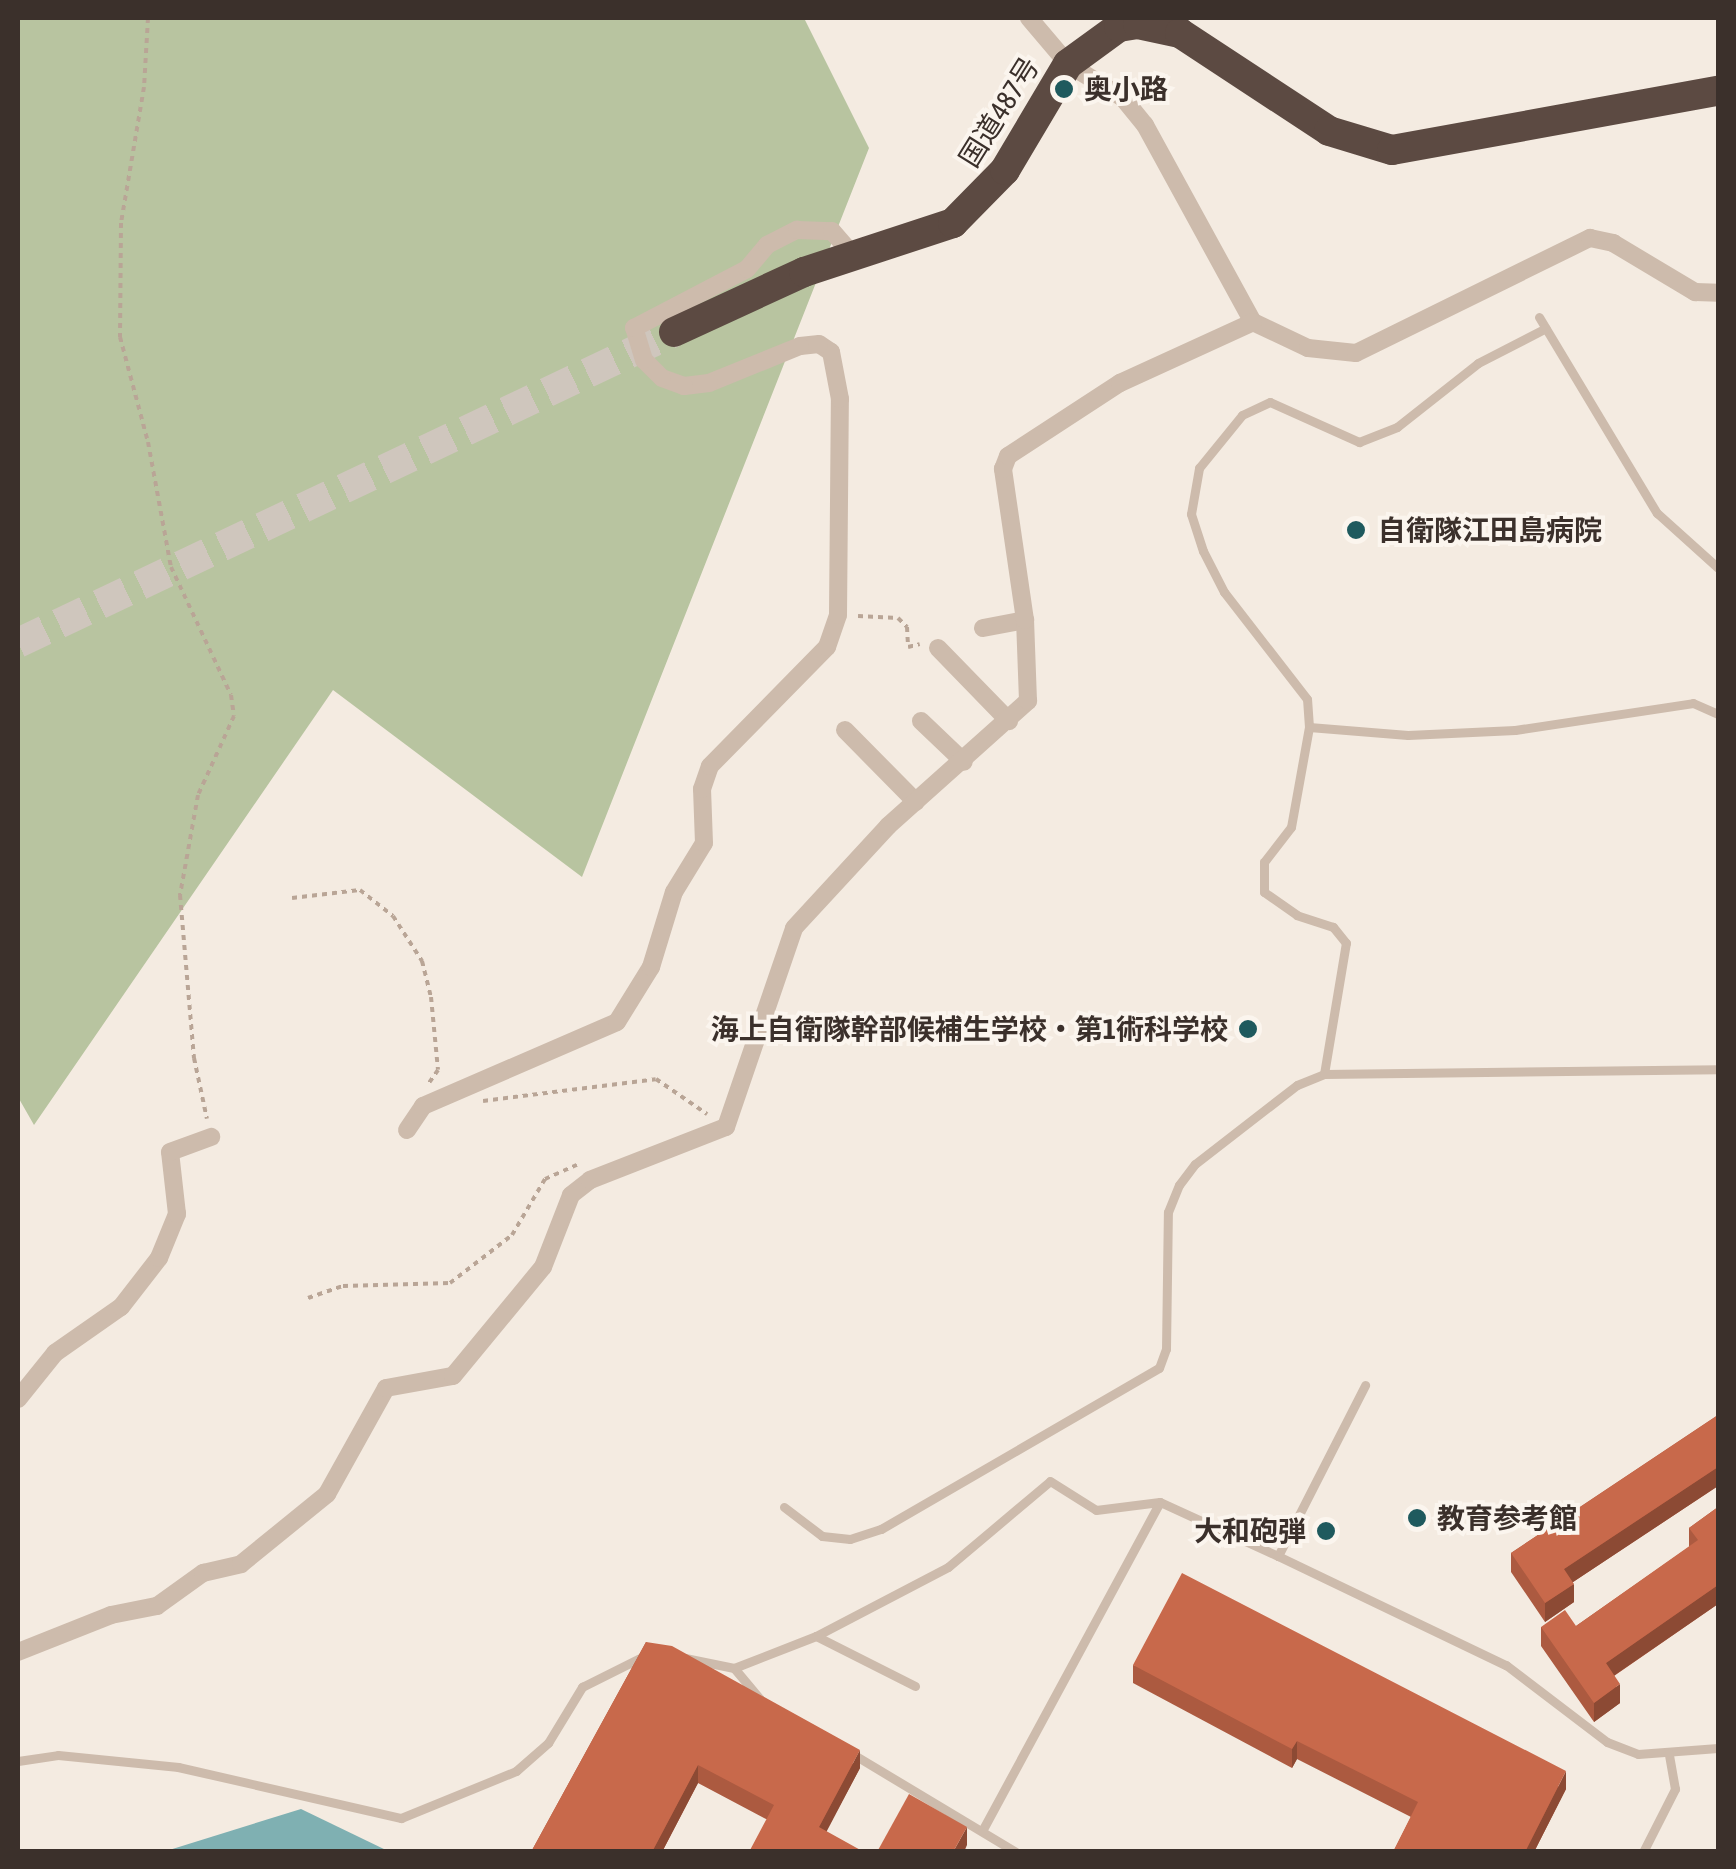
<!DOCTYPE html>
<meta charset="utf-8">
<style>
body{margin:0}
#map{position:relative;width:1736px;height:1869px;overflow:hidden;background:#f4ebe1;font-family:"Asap Condensed","Noto Sans JP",sans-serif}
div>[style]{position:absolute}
.green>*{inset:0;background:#b8c4a0}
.water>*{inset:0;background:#7fb0b2}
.highway-tunnel>*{height:30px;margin-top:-15px;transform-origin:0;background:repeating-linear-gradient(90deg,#cfc6bd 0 30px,transparent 0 45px)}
.path>*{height:4px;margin-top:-2px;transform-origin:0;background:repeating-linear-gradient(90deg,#b9a596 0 5px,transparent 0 10px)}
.lane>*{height:9px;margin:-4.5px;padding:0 4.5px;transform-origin:4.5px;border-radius:4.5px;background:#cdbbac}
.street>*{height:18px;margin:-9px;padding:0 9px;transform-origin:9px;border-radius:9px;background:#cdbbac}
.highway>*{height:30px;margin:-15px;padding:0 15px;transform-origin:15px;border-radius:15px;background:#5c4a42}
.wall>*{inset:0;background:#ac5a40}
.shaded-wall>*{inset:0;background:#8c4a34}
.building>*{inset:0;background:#c8694b}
.dots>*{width:28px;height:28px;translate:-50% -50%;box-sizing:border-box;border:5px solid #fbf5ee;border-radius:50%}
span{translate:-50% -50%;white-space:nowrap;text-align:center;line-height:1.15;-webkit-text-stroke:8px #fbf5ee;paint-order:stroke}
.poi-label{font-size:28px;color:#3b302b;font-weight:700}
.left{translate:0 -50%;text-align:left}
.right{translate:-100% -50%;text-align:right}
.street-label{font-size:28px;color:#3b302b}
.frame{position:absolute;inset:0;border:20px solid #3b302b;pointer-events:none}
</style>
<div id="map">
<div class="green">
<div style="clip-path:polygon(18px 18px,804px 18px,869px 148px,582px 877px,333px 690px,34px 1125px,18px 1097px)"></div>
</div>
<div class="water">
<div style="clip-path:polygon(301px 1809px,388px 1851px,166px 1851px)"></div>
</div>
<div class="highway-tunnel">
<div style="left:18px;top:643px;width:726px;rotate:-25.36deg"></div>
</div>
<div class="path">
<div style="left:148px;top:18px;width:69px;rotate:93.3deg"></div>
<div style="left:144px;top:87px;width:138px;rotate:99.6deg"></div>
<div style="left:121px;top:223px;width:114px;rotate:90.5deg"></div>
<div style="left:120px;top:337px;width:109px;rotate:75.1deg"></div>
<div style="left:148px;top:442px;width:127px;rotate:79.6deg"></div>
<div style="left:171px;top:567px;width:141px;rotate:64.9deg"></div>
<div style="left:231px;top:695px;width:21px;rotate:82deg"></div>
<div style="left:234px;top:716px;width:87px;rotate:114.5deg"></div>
<div style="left:198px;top:795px;width:102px;rotate:100.2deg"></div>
<div style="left:180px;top:895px;width:164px;rotate:85.1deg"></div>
<div style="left:194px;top:1058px;width:62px;rotate:78deg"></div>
<div style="left:858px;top:616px;width:40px;rotate:2.9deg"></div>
<div style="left:898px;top:618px;width:13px;rotate:45deg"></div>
<div style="left:907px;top:627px;width:20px;rotate:87deg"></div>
<div style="left:908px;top:647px;width:12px;rotate:-14deg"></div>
<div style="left:292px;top:898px;width:68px;rotate:-6.7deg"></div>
<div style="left:360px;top:890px;width:42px;rotate:38.2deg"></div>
<div style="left:393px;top:916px;width:54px;rotate:57.2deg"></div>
<div style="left:422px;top:961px;width:37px;rotate:76deg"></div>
<div style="left:431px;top:997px;width:73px;rotate:84.5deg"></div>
<div style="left:438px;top:1070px;width:16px;rotate:125deg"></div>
<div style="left:483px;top:1101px;width:174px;rotate:-7.2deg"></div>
<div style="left:656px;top:1079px;width:62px;rotate:34.5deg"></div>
<div style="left:308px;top:1298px;width:37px;rotate:-19deg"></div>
<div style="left:343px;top:1286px;width:107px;rotate:-1.6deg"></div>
<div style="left:450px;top:1283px;width:78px;rotate:-37.7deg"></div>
<div style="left:512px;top:1235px;width:65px;rotate:-59.5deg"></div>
<div style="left:545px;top:1179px;width:35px;rotate:-24deg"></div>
</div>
<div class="lane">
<div style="left:1539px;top:317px;width:229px;rotate:59deg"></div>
<div style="left:1657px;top:513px;width:82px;rotate:42deg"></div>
<div style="left:1309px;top:727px;width:99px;rotate:4.6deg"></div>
<div style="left:1408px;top:735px;width:107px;rotate:-2.7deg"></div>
<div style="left:1515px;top:730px;width:180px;rotate:-8.6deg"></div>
<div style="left:1693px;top:703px;width:27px;rotate:24deg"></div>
<div style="left:1324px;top:1074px;width:133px;rotate:-80.5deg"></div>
<div style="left:1346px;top:943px;width:21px;rotate:-129deg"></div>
<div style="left:1333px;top:927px;width:38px;rotate:-162deg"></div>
<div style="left:1297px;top:915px;width:40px;rotate:-145.1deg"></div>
<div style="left:1264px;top:892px;width:30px;rotate:-90deg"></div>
<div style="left:1264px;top:862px;width:44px;rotate:-52.4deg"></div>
<div style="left:1291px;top:827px;width:102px;rotate:-79.8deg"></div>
<div style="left:1309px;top:727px;width:28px;rotate:-94deg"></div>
<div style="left:1307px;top:699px;width:135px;rotate:-127.8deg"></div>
<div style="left:1224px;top:592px;width:46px;rotate:-117.1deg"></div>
<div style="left:1203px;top:551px;width:39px;rotate:-108deg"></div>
<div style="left:1191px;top:514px;width:47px;rotate:-80.1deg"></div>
<div style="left:1199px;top:468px;width:68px;rotate:-50.9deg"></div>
<div style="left:1242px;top:415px;width:31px;rotate:-25deg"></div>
<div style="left:1270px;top:402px;width:98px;rotate:24.2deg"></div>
<div style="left:1359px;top:442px;width:41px;rotate:-21.5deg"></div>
<div style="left:1397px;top:427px;width:103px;rotate:-38.3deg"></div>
<div style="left:1478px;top:363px;width:76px;rotate:-27.2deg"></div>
<div style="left:784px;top:1507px;width:48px;rotate:37.3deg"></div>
<div style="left:822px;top:1536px;width:28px;rotate:6deg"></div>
<div style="left:850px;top:1539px;width:33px;rotate:-18deg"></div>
<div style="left:881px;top:1529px;width:321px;rotate:-30.1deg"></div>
<div style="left:1159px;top:1368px;width:20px;rotate:-70deg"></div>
<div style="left:1166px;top:1349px;width:137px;rotate:-89.2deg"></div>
<div style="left:1168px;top:1212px;width:29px;rotate:-68deg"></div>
<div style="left:1179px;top:1185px;width:26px;rotate:-53deg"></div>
<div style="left:1195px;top:1164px;width:129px;rotate:-37.8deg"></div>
<div style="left:1297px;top:1085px;width:29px;rotate:-22deg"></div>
<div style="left:1324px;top:1074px;width:394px;rotate:-0.7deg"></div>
<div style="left:1278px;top:1556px;width:192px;rotate:-63deg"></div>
<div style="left:816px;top:1636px;width:111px;rotate:26.8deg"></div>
<div style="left:685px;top:1658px;width:50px;rotate:11.5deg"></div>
<div style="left:734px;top:1668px;width:88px;rotate:-21.3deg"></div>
<div style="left:816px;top:1636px;width:149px;rotate:-27.6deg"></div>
<div style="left:948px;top:1567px;width:133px;rotate:-40.1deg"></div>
<div style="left:1050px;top:1481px;width:54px;rotate:32.2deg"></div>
<div style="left:1096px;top:1510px;width:64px;rotate:-7.1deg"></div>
<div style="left:1160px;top:1502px;width:130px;rotate:24.6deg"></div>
<div style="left:1278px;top:1556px;width:253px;rotate:25.6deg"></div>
<div style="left:1506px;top:1665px;width:127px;rotate:37.3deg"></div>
<div style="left:1607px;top:1742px;width:33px;rotate:21deg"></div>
<div style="left:1638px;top:1754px;width:80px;rotate:-4.3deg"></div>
<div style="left:734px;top:1668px;width:40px;rotate:50deg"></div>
<div style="left:851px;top:1753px;width:192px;rotate:31deg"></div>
<div style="left:18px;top:1761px;width:40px;rotate:-8.5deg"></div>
<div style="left:58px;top:1755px;width:121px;rotate:5.7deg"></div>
<div style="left:178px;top:1767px;width:229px;rotate:12.9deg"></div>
<div style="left:401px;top:1818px;width:124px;rotate:-22.2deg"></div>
<div style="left:516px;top:1771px;width:43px;rotate:-41.2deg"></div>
<div style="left:548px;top:1743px;width:66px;rotate:-58.7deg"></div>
<div style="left:582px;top:1687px;width:76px;rotate:-26.6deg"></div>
<div style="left:982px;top:1831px;width:374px;rotate:-61.6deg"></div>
<div style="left:1643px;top:1852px;width:71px;rotate:-63.1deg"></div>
<div style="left:1675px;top:1789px;width:36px;rotate:-100deg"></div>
</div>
<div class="street">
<div style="left:1029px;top:18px;width:60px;rotate:49.7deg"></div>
<div style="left:1068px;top:64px;width:65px;rotate:31.7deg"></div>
<div style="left:1123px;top:98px;width:35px;rotate:51deg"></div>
<div style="left:1145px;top:125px;width:225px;rotate:61.3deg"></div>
<div style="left:1253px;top:322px;width:61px;rotate:25.3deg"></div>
<div style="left:1308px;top:348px;width:48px;rotate:5.9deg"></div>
<div style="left:1356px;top:353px;width:261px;rotate:-26.2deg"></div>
<div style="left:1590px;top:238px;width:24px;rotate:12deg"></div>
<div style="left:1613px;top:243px;width:96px;rotate:30.9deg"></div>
<div style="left:1695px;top:292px;width:23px;rotate:2deg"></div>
<div style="left:983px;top:628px;width:43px;rotate:-10.8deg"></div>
<div style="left:938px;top:648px;width:102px;rotate:45.8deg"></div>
<div style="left:921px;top:721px;width:59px;rotate:43.6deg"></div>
<div style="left:845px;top:730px;width:101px;rotate:45.4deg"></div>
<div style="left:407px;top:1130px;width:29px;rotate:-56deg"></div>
<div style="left:423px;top:1106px;width:211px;rotate:-23.4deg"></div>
<div style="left:617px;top:1022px;width:65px;rotate:-58.3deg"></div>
<div style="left:651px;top:967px;width:78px;rotate:-73deg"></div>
<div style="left:674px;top:892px;width:57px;rotate:-58.5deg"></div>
<div style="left:704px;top:843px;width:54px;rotate:-92.1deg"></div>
<div style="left:702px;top:789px;width:24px;rotate:-71deg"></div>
<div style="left:710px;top:766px;width:167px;rotate:-45.5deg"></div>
<div style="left:827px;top:647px;width:34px;rotate:-71deg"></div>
<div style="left:838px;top:615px;width:216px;rotate:-89.5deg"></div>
<div style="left:840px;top:399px;width:48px;rotate:-100.8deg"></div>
<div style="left:831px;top:352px;width:14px;rotate:-146deg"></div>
<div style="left:819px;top:344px;width:19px;rotate:174deg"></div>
<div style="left:800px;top:346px;width:98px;rotate:157.9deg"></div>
<div style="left:709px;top:383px;width:25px;rotate:173deg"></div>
<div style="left:684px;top:386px;width:23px;rotate:-160deg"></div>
<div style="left:662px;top:378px;width:25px;rotate:-135deg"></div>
<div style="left:644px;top:360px;width:34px;rotate:-107deg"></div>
<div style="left:634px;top:328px;width:127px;rotate:-27.6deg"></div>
<div style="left:747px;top:269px;width:31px;rotate:-50deg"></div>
<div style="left:767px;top:245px;width:34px;rotate:-27deg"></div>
<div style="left:797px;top:230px;width:35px;rotate:2deg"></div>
<div style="left:832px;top:231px;width:33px;rotate:49deg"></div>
<div style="left:18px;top:1399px;width:59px;rotate:-51.2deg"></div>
<div style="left:55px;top:1353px;width:80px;rotate:-34.9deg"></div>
<div style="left:121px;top:1307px;width:62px;rotate:-52.2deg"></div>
<div style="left:159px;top:1258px;width:48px;rotate:-67.8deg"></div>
<div style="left:177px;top:1214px;width:62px;rotate:-96.4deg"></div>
<div style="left:170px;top:1152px;width:44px;rotate:-20.1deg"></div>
<div style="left:18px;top:1652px;width:100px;rotate:-21.7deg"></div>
<div style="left:111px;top:1615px;width:47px;rotate:-11.1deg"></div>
<div style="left:157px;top:1606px;width:57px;rotate:-35.7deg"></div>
<div style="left:203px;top:1573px;width:39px;rotate:-13deg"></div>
<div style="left:241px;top:1564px;width:111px;rotate:-39.1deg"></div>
<div style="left:327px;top:1494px;width:121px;rotate:-60.9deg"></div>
<div style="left:386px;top:1388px;width:68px;rotate:-10.2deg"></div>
<div style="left:453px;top:1376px;width:141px;rotate:-50.5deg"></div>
<div style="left:543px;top:1267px;width:77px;rotate:-68.7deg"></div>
<div style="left:571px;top:1195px;width:24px;rotate:-38deg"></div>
<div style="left:590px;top:1180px;width:146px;rotate:-21.3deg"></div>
<div style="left:726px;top:1127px;width:210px;rotate:-71.1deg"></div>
<div style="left:794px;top:928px;width:139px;rotate:-47.3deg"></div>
<div style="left:888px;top:826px;width:188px;rotate:-41.8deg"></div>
<div style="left:1028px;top:701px;width:81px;rotate:-92.1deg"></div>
<div style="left:1025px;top:620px;width:153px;rotate:-98.3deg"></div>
<div style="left:1003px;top:469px;width:14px;rotate:-69deg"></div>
<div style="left:1008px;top:456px;width:134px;rotate:-33.1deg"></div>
<div style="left:1120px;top:383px;width:146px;rotate:-24.6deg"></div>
</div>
<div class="highway">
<div style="left:674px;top:332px;width:143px;rotate:-24.8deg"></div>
<div style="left:804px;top:272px;width:157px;rotate:-18.2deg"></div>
<div style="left:953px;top:223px;width:74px;rotate:-45.5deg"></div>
<div style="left:1005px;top:170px;width:123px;rotate:-59.3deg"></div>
<div style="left:1068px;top:64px;width:63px;rotate:-36deg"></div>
<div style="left:1119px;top:27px;width:19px;rotate:-9deg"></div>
<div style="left:1138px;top:24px;width:43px;rotate:12.1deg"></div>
<div style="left:1180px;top:33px;width:178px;rotate:33.3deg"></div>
<div style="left:1329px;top:131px;width:66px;rotate:16.8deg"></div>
<div style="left:1392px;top:150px;width:331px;rotate:-10.3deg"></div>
</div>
<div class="wall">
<div style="clip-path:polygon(1718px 1415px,1718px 1486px,1573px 1582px,1574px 1602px,1545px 1622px,1511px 1572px,1511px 1553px)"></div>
<div style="clip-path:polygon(1718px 1507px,1718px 1604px,1614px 1676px,1620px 1703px,1594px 1722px,1541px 1646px,1541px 1627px,1576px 1626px,1689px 1547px,1689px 1528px)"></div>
<div style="clip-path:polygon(646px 1642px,860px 1768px,826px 1831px,766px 1819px,698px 1783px,662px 1852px,531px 1852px)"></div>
<div style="clip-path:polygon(1133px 1665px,1566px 1789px,1534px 1852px,1393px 1852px,1411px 1817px,1297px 1759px,1292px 1768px,1133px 1683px)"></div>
</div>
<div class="shaded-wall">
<div style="clip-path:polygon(1718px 1467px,1718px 1486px,1564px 1588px,1564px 1569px)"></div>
<div style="clip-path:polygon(1574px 1584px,1574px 1602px,1545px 1622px,1545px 1603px)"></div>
<div style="clip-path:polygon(1718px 1585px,1718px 1604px,1606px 1681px,1606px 1663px)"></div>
<div style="clip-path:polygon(1620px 1684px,1620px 1703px,1594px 1722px,1594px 1703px)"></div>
<div style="clip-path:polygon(1297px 1741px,1297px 1759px,1292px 1768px,1292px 1749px)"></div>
<div style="clip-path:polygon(860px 1750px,860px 1768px,819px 1846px,819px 1827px)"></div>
<div style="clip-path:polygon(698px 1765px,698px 1783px,662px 1852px,652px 1852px)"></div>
<div style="clip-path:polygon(1566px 1771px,1566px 1789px,1534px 1852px,1525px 1852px)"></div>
<div style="clip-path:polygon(967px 1827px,967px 1845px,964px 1852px,953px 1852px)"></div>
</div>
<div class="building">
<div style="clip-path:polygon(1718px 1415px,1718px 1467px,1564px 1569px,1574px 1584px,1545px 1603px,1511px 1553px)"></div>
<div style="clip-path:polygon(1718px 1507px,1718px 1585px,1606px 1663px,1620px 1684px,1594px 1703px,1541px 1627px,1565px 1610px,1576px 1626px,1698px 1540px,1689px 1528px)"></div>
<div style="clip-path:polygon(1182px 1573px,1566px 1771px,1525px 1852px,1393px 1852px,1418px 1802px,1297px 1741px,1292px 1749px,1133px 1665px)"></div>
<div style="clip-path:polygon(646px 1642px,672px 1646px,860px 1750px,819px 1827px,864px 1852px,749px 1852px,774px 1805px,698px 1765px,652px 1852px,531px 1852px)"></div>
<div style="clip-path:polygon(909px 1794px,967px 1827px,953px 1852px,877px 1852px)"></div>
</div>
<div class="dots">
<div style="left:1064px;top:89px;background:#1f5a5e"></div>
<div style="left:1356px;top:530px;background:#1f5a5e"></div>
<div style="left:1248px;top:1029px;background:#1f5a5e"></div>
<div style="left:1417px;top:1518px;background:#1f5a5e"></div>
<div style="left:1326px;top:1531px;background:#1f5a5e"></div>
</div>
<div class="poi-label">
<span class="left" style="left:1084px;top:89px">奥小路</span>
<span class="left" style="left:1378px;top:530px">自衛隊江田島病院</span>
<span class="right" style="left:1228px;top:1029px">海上自衛隊幹部候補生学校・第1術科学校</span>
<span class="left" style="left:1437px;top:1518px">教育参考館</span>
<span class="right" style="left:1306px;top:1531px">大和砲弾</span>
</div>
<div class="street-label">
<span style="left:999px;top:112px;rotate:-58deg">国道487号</span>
</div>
<div class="frame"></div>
</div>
